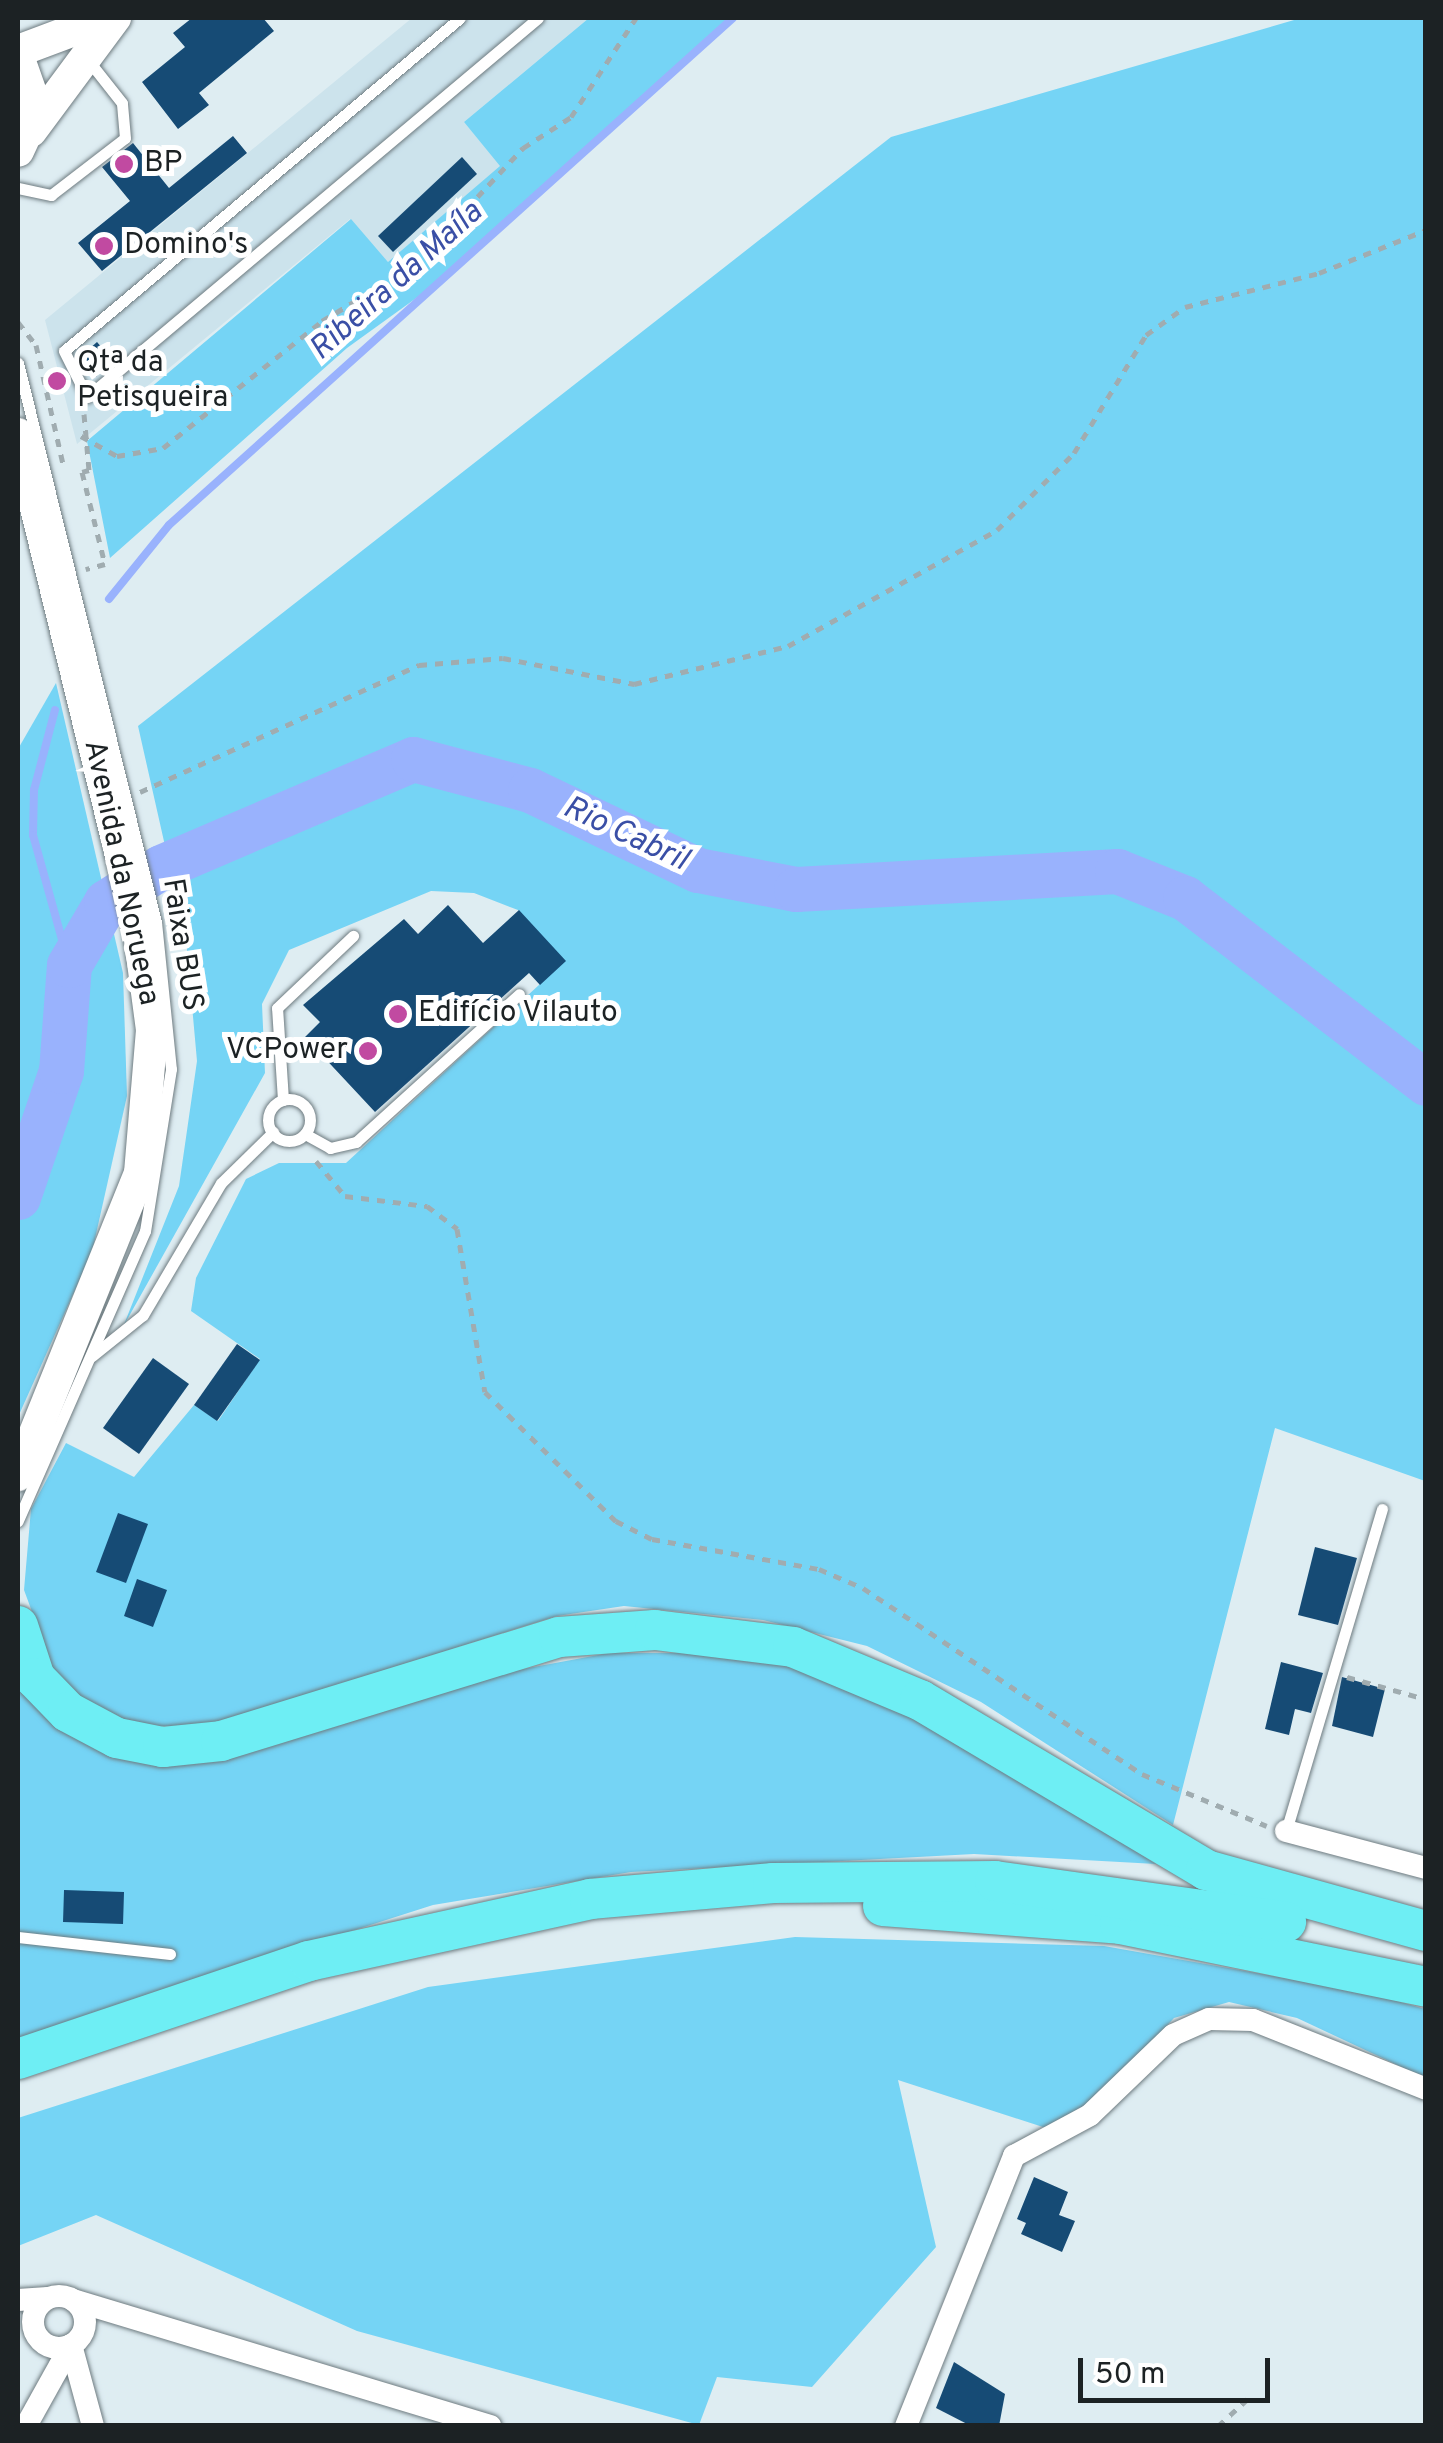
<!DOCTYPE html>
<meta charset="utf-8">
<style>
body{margin:0}
#map{position:relative;width:1443px;height:2443px;overflow:hidden;background:#deedf2;font-family:Overpass,sans-serif}
div>[style]{position:absolute}
.built>*{inset:0;background:#cce3ec}
.green>*{inset:0;background:#75d4f5}
.stream>*{height:8px;margin:-4px;padding:0 4px;transform-origin:4px;border-radius:4px;background:#99b2fd}
.river>*{height:45px;margin:-22.5px;padding:0 22.5px;transform-origin:22.5px;border-radius:22.5px;background:#99b2fd}
.building>*{inset:0;background:#164b75}
.path>*{height:5px;margin-top:-2.5px;transform-origin:0;background:repeating-linear-gradient(90deg,#a0acb0 0 8px,transparent 0 16px)}
.roads{filter:drop-shadow(0 0 2px #6e7b80) drop-shadow(0 0 2px #6e7b80)}
.lane>*{height:11px;margin:-5.5px;padding:0 5.5px;transform-origin:5.5px;border-radius:5.5px;background:#fff}
.lane>.ring{margin:-5.5px;padding:0;box-sizing:content-box;background:none;border:11px solid #fff;border-radius:50%}
.street>*{height:22px;margin:-11px;padding:0 11px;transform-origin:11px;border-radius:11px;background:#fff}
.street>.ring{margin:-11px;padding:0;box-sizing:content-box;background:none;border:22px solid #fff;border-radius:50%}
.secondary>*{height:32px;margin:-16px;padding:0 16px;transform-origin:16px;border-radius:16px;background:#fff}
.highway>*{height:40px;margin:-20px;padding:0 20px;transform-origin:20px;border-radius:20px;background:#6eeef4}
.dots>*{width:28px;height:28px;translate:-50% -50%;box-sizing:border-box;border:5px solid #fff;border-radius:50%}
span{translate:-50% -50%;white-space:nowrap;text-align:center;line-height:1.15;-webkit-text-stroke:10px #fff;paint-order:stroke}
.poi-label{font-size:30px;color:#1c2224}
.left{translate:0 -50%;text-align:left}
.right{translate:-100% -50%;text-align:right}
.street-label{font-size:30px;color:#1c2224}
.water-label{font-size:32px;color:#3a4fa6;font-style:italic}
.frame{position:absolute;inset:0;border:20px solid #1c2224;pointer-events:none}
.scale{position:absolute;left:1078px;top:2358px;width:192px;height:45px;box-sizing:border-box;border:5px solid #1c2224;border-top:0;padding-left:12px;font-size:30px;line-height:35px;white-space:nowrap;color:#1c2224;-webkit-text-stroke:8px #fff;paint-order:stroke}
</style>
<div id="map">
<div class="built">
<div style="clip-path:polygon(412px 18px,589px 18px,464px 122px,501px 166px,388px 262px,350px 219px,77px 444px,45px 320px)"></div>
</div>
<div class="green">
<div style="clip-path:polygon(589px 18px,733px 18px,451px 273px,347px 348px,110px 558px,87px 441px,351px 219px,388px 262px,500px 166px,464px 122px)"></div>
<div style="clip-path:polygon(1301px 18px,1425px 18px,1425px 1481px,1275px 1428px,1173px 1825px,981px 1702px,867px 1646px,763px 1620px,624px 1606px,557px 1616px,206px 1726px,137px 1726px,90px 1705px,55px 1674px,24px 1590px,31px 1509px,66px 1443px,134px 1477px,194px 1405px,218px 1421px,260px 1359px,191px 1311px,196px 1278px,246px 1179px,279px 1163px,346px 1163px,565px 961px,518px 910px,474px 893px,431px 891px,289px 950px,262px 1004px,265px 1073px,123px 1327px,179px 1186px,197px 1061px,186px 939px,138px 726px,891px 137px)"></div>
<div style="clip-path:polygon(56px 683px,123px 973px,127px 1096px,92px 1252px,18px 1417px,18px 749px)"></div>
<div style="clip-path:polygon(609px 1653px,713px 1653px,801px 1667px,918px 1713px,1156px 1864px,974px 1854px,631px 1872px,433px 1905px,18px 2038px,18px 1684px,104px 1747px)"></div>
<div style="clip-path:polygon(795px 1937px,1104px 1946px,1369px 1993px,1425px 2009px,1425px 2078px,1297px 2018px,1229px 2002px,1174px 2018px,1089px 2108px,1046px 2128px,898px 2080px,936px 2247px,812px 2387px,717px 2377px,699px 2425px,357px 2331px,96px 2215px,18px 2246px,18px 2118px,428px 1987px)"></div>
</div>
<div class="stream">
<div style="left:109px;top:599px;width:95px;rotate:-51deg"></div>
<div style="left:169px;top:525px;width:758px;rotate:-41.95deg"></div>
<div style="left:55px;top:710px;width:83px;rotate:104.7deg"></div>
<div style="left:34px;top:790px;width:45px;rotate:91.3deg"></div>
<div style="left:33px;top:835px;width:135px;rotate:74.5deg"></div>
</div>
<div class="river">
<div style="left:18px;top:1197px;width:133px;rotate:-71.2deg"></div>
<div style="left:61px;top:1071px;width:106px;rotate:-85.7deg"></div>
<div style="left:69px;top:965px;width:73px;rotate:-59.6deg"></div>
<div style="left:106px;top:902px;width:65px;rotate:-32.5deg"></div>
<div style="left:161px;top:867px;width:274px;rotate:-23.2deg"></div>
<div style="left:413px;top:759px;width:121px;rotate:14.8deg"></div>
<div style="left:530px;top:790px;width:186px;rotate:25.5deg"></div>
<div style="left:698px;top:870px;width:100px;rotate:11deg"></div>
<div style="left:796px;top:889px;width:322px;rotate:-3.2deg"></div>
<div style="left:1117px;top:871px;width:73px;rotate:21.7deg"></div>
<div style="left:1185px;top:898px;width:304px;rotate:37.5deg"></div>
</div>
<div class="building">
<div style="clip-path:polygon(192px 18px,263px 18px,274px 31px,199px 93px,209px 105px,178px 129px,142px 82px,185px 47px,173px 33px)"></div>
<div style="clip-path:polygon(233px 136px,247px 153px,102px 271px,78px 243px,130px 201px,102px 167px,133px 143px,169px 188px)"></div>
<div style="clip-path:polygon(462px 157px,477px 174px,393px 252px,378px 236px)"></div>
<div style="clip-path:polygon(97px 342px,114px 362px,96px 377px,79px 358px)"></div>
<div style="clip-path:polygon(448px 905px,483px 943px,519px 910px,566px 961px,540px 985px,529px 973px,375px 1112px,305px 1037px,320px 1022px,303px 1005px,404px 919px,418px 934px)"></div>
<div style="clip-path:polygon(237px 1344px,260px 1360px,217px 1421px,194px 1405px)"></div>
<div style="clip-path:polygon(153px 1358px,189px 1384px,139px 1454px,103px 1428px)"></div>
<div style="clip-path:polygon(118px 1513px,148px 1524px,126px 1583px,96px 1572px)"></div>
<div style="clip-path:polygon(1315px 1547px,1357px 1558px,1338px 1625px,1298px 1615px)"></div>
<div style="clip-path:polygon(137px 1579px,167px 1590px,153px 1627px,124px 1616px)"></div>
<div style="clip-path:polygon(1281px 1662px,1323px 1673px,1311px 1713px,1295px 1709px,1289px 1735px,1265px 1729px)"></div>
<div style="clip-path:polygon(1342px 1677px,1385px 1689px,1373px 1737px,1332px 1726px)"></div>
<div style="clip-path:polygon(64px 1890px,124px 1892px,123px 1924px,63px 1922px)"></div>
<div style="clip-path:polygon(1034px 2177px,1068px 2192px,1059px 2215px,1075px 2221px,1062px 2252px,1021px 2234px,1026px 2223px,1017px 2219px)"></div>
<div style="clip-path:polygon(954px 2362px,1005px 2394px,999px 2426px,971px 2426px,936px 2408px)"></div>
</div>
<div class="path">
<div style="left:18px;top:322px;width:29px;rotate:52deg"></div>
<div style="left:36px;top:345px;width:126px;rotate:77.2deg"></div>
<div style="left:84px;top:414px;width:56px;rotate:84.9deg"></div>
<div style="left:89px;top:470px;width:7px;rotate:164deg"></div>
<div style="left:82px;top:472px;width:95px;rotate:76deg"></div>
<div style="left:105px;top:564px;width:20px;rotate:165deg"></div>
<div style="left:81px;top:436px;width:41px;rotate:29.1deg"></div>
<div style="left:117px;top:456px;width:47px;rotate:-9.9deg"></div>
<div style="left:163px;top:448px;width:203px;rotate:-38.6deg"></div>
<div style="left:322px;top:321px;width:105px;rotate:-31deg"></div>
<div style="left:412px;top:267px;width:163px;rotate:-47deg"></div>
<div style="left:523px;top:148px;width:57px;rotate:-32.9deg"></div>
<div style="left:571px;top:117px;width:118px;rotate:-56.7deg"></div>
<div style="left:140px;top:792px;width:307px;rotate:-24.5deg"></div>
<div style="left:419px;top:665px;width:84px;rotate:-4.8deg"></div>
<div style="left:503px;top:658px;width:134px;rotate:11.2deg"></div>
<div style="left:634px;top:684px;width:159px;rotate:-13.9deg"></div>
<div style="left:788px;top:646px;width:239px;rotate:-29deg"></div>
<div style="left:997px;top:530px;width:109px;rotate:-45deg"></div>
<div style="left:1074px;top:453px;width:138px;rotate:-58.6deg"></div>
<div style="left:1146px;top:335px;width:48px;rotate:-35.7deg"></div>
<div style="left:1185px;top:307px;width:138px;rotate:-14.2deg"></div>
<div style="left:1319px;top:273px;width:115px;rotate:-21.9deg"></div>
<div style="left:316px;top:1161px;width:45px;rotate:50.4deg"></div>
<div style="left:345px;top:1196px;width:83px;rotate:7deg"></div>
<div style="left:427px;top:1206px;width:38px;rotate:37deg"></div>
<div style="left:457px;top:1229px;width:165px;rotate:80.3deg"></div>
<div style="left:485px;top:1392px;width:184px;rotate:44.6deg"></div>
<div style="left:616px;top:1521px;width:40px;rotate:26.6deg"></div>
<div style="left:652px;top:1539px;width:170px;rotate:10.2deg"></div>
<div style="left:819px;top:1569px;width:48px;rotate:23.4deg"></div>
<div style="left:863px;top:1588px;width:335px;rotate:33.7deg"></div>
<div style="left:1142px;top:1774px;width:135px;rotate:22.6deg"></div>
<div style="left:1347px;top:1677px;width:82px;rotate:15.6deg"></div>
<div style="left:1218px;top:2426px;width:47px;rotate:-42.4deg"></div>
</div>
<div class="roads">
<div class="lane">
<div style="left:460px;top:18px;width:517px;rotate:139.94deg"></div>
<div style="left:64px;top:351px;width:51px;rotate:63.4deg"></div>
<div style="left:87px;top:397px;width:589px;rotate:-40.04deg"></div>
<div style="left:18px;top:188px;width:34px;rotate:12deg"></div>
<div style="left:51px;top:195px;width:93px;rotate:-37.6deg"></div>
<div style="left:125px;top:138px;width:35px;rotate:-95deg"></div>
<div style="left:122px;top:103px;width:55px;rotate:-128.3deg"></div>
<div style="left:18px;top:363px;width:576px;rotate:76.13deg"></div>
<div style="left:156px;top:922px;width:148px;rotate:84.2deg"></div>
<div style="left:171px;top:1069px;width:164px;rotate:99.1deg"></div>
<div style="left:145px;top:1231px;width:317px;rotate:113.7deg"></div>
<div class="ring" style="left:268px;top:1099px;width:31px;height:31px"></div>
<div style="left:283px;top:1100px;width:92px;rotate:-93.7deg"></div>
<div style="left:277px;top:1008px;width:105px;rotate:-43.5deg"></div>
<div style="left:305px;top:1134px;width:29px;rotate:29deg"></div>
<div style="left:330px;top:1148px;width:27px;rotate:-13deg"></div>
<div style="left:356px;top:1142px;width:220px;rotate:-42.2deg"></div>
<div style="left:92px;top:1356px;width:65px;rotate:-38.8deg"></div>
<div style="left:143px;top:1315px;width:153px;rotate:-59.4deg"></div>
<div style="left:221px;top:1183px;width:73px;rotate:-44.4deg"></div>
<div style="left:1286px;top:1831px;width:336px;rotate:-73.4deg"></div>
<div style="left:18px;top:1937px;width:153px;rotate:6.4deg"></div>
</div>
<div class="street">
<div style="left:1286px;top:1831px;width:145px;rotate:14.8deg"></div>
<div class="ring" style="left:33px;top:2296px;width:30px;height:30px"></div>
<div style="left:18px;top:2300px;width:30px;rotate:-4deg"></div>
<div style="left:73px;top:2300px;width:436px;rotate:16.8deg"></div>
<div style="left:71px;top:2345px;width:84px;rotate:74.8deg"></div>
<div style="left:26px;top:2426px;width:93px;rotate:-60.9deg"></div>
<div style="left:906px;top:2426px;width:291px;rotate:-68.2deg"></div>
<div style="left:1014px;top:2156px;width:86px;rotate:-28.3deg"></div>
<div style="left:1090px;top:2115px;width:115px;rotate:-43.9deg"></div>
<div style="left:1173px;top:2035px;width:39px;rotate:-24deg"></div>
<div style="left:1209px;top:2019px;width:44px;rotate:1.3deg"></div>
<div style="left:1253px;top:2020px;width:186px;rotate:21.7deg"></div>
</div>
<div class="secondary">
<div style="left:18px;top:51px;width:94px;rotate:-20.6deg"></div>
<div style="left:18px;top:56px;width:57px;rotate:70.6deg"></div>
<div style="left:37px;top:110px;width:45px;rotate:114.9deg"></div>
<div style="left:31px;top:131px;width:141px;rotate:-53.4deg"></div>
<div style="left:18px;top:434px;width:505px;rotate:76.27deg"></div>
<div style="left:138px;top:925px;width:106px;rotate:82.4deg"></div>
<div style="left:152px;top:1030px;width:144px;rotate:94.8deg"></div>
<div style="left:140px;top:1173px;width:326px;rotate:112deg"></div>
</div>
<div class="highway">
<div style="left:18px;top:1626px;width:55px;rotate:71.9deg"></div>
<div style="left:35px;top:1678px;width:47px;rotate:45.9deg"></div>
<div style="left:68px;top:1712px;width:55px;rotate:28deg"></div>
<div style="left:117px;top:1738px;width:47px;rotate:11.1deg"></div>
<div style="left:163px;top:1747px;width:58px;rotate:-5.9deg"></div>
<div style="left:221px;top:1741px;width:354px;rotate:-17.1deg"></div>
<div style="left:559px;top:1637px;width:96px;rotate:-4.2deg"></div>
<div style="left:655px;top:1630px;width:139px;rotate:7deg"></div>
<div style="left:793px;top:1647px;width:138px;rotate:22.7deg"></div>
<div style="left:920px;top:1700px;width:333px;rotate:30.7deg"></div>
<div style="left:1206px;top:1870px;width:228px;rotate:15.5deg"></div>
<div style="left:883px;top:1906px;width:238px;rotate:4.3deg"></div>
<div style="left:1120px;top:1924px;width:312px;rotate:11.6deg"></div>
<div style="left:18px;top:2059px;width:307px;rotate:-18.6deg"></div>
<div style="left:309px;top:1961px;width:288px;rotate:-12.4deg"></div>
<div style="left:590px;top:1899px;width:184px;rotate:-5deg"></div>
<div style="left:773px;top:1883px;width:222px;rotate:-0.5deg"></div>
<div style="left:995px;top:1881px;width:294px;rotate:8deg"></div>
</div>
</div>
<div class="dots">
<div style="left:124px;top:164px;background:#c14aa1"></div>
<div style="left:104px;top:246px;background:#c14aa1"></div>
<div style="left:57px;top:381px;background:#c14aa1"></div>
<div style="left:398px;top:1014px;background:#c14aa1"></div>
<div style="left:368px;top:1051px;background:#c14aa1"></div>
</div>
<div class="poi-label">
<span class="left" style="left:144px;top:164px">BP</span>
<span class="left" style="left:124px;top:246px">Domino's</span>
<span class="left" style="left:77px;top:381px">Qtª da<br>Petisqueira</span>
<span class="left" style="left:418px;top:1014px">Edifício Vilauto</span>
<span class="right" style="left:348px;top:1051px">VCPower</span>
</div>
<div class="street-label">
<span style="left:120px;top:873px;rotate:78deg">Avenida da Noruega</span>
<span style="left:181px;top:945px;rotate:81deg">Faixa BUS</span>
</div>
<div class="water-label">
<span style="left:397px;top:282px;rotate:-42deg">Ribeira da Maíla</span>
<span style="left:625px;top:835px;rotate:25deg">Rio Cabril</span>
</div>
<div class="frame"></div>
<div class="scale">50 m</div>
</div>
